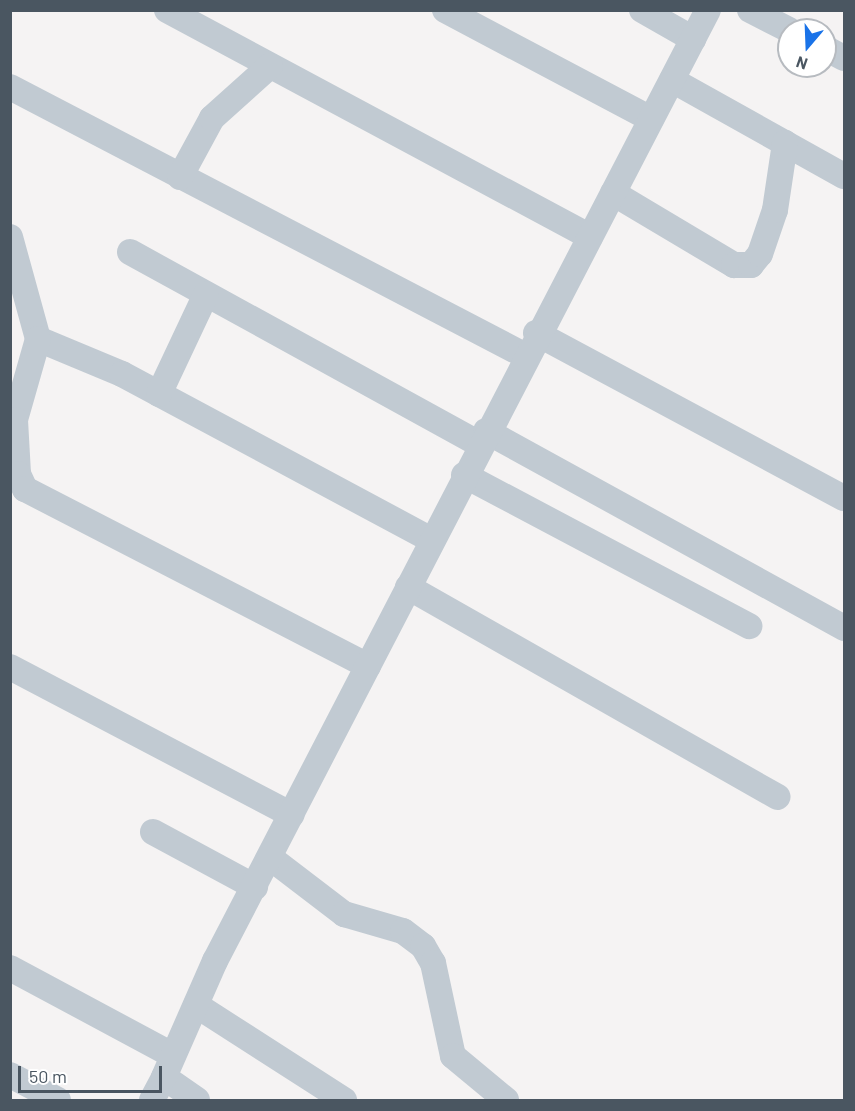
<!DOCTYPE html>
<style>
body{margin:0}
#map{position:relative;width:855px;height:1111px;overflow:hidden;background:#f5f3f3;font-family:Barlow,sans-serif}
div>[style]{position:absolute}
.minor>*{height:26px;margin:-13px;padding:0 13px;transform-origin:13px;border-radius:13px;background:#c1cad2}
span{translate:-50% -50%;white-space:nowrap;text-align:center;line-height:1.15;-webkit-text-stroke:4.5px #fff;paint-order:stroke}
.frame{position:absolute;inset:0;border:12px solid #4a5661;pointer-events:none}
.north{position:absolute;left:777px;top:18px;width:60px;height:60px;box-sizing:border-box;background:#fff;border:2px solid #b7bbc0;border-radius:50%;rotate:199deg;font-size:16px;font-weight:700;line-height:24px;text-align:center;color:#4a5661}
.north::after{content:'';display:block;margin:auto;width:21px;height:27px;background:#1a73e8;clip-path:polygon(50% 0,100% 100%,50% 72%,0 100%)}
.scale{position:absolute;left:18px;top:1066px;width:144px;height:27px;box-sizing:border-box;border:3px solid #4a5661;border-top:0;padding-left:8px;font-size:18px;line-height:21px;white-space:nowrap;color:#4a5661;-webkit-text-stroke:4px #fff;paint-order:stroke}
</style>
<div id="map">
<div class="minor">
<div style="left:167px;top:10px;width:480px;rotate:28.2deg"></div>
<div style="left:445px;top:10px;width:233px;rotate:27.9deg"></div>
<div style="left:642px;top:10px;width:59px;rotate:29.6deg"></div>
<div style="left:750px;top:10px;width:44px;rotate:27.1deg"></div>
<div style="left:825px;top:48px;width:21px;rotate:28deg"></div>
<div style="left:672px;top:80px;width:197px;rotate:29.2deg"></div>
<div style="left:10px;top:87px;width:580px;rotate:27.54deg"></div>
<div style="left:180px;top:177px;width:67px;rotate:-61.5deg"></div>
<div style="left:212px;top:118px;width:78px;rotate:-41.9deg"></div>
<div style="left:613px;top:193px;width:141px;rotate:30.8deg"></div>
<div style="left:734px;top:265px;width:17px"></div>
<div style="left:751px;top:265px;width:14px;rotate:-51deg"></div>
<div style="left:760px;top:254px;width:46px;rotate:-71.2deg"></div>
<div style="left:775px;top:210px;width:68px;rotate:-81.5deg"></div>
<div style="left:10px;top:237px;width:106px;rotate:74.6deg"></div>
<div style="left:38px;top:339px;width:91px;rotate:22.6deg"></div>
<div style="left:122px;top:374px;width:351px;rotate:28.2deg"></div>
<div style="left:130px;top:252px;width:398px;rotate:28.8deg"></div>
<div style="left:536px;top:333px;width:349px;rotate:28.2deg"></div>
<div style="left:38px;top:339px;width:84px;rotate:105.9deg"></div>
<div style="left:15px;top:420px;width:54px;rotate:86.8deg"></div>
<div style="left:18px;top:474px;width:17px;rotate:65deg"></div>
<div style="left:25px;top:489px;width:386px;rotate:27.3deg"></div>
<div style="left:159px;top:394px;width:110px;rotate:-64.8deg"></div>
<div style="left:486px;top:431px;width:409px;rotate:28.8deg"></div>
<div style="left:464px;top:475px;width:323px;rotate:27.9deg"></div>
<div style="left:408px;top:587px;width:425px;rotate:29.6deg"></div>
<div style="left:10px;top:667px;width:318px;rotate:27.7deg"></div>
<div style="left:153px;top:832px;width:116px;rotate:28.3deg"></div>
<div style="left:272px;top:859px;width:91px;rotate:37.4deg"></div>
<div style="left:344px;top:914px;width:61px;rotate:16.1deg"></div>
<div style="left:403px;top:931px;width:25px;rotate:37deg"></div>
<div style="left:423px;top:946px;width:20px;rotate:60deg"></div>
<div style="left:433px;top:963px;width:95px;rotate:77.9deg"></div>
<div style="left:453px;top:1056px;width:69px;rotate:39.7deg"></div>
<div style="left:10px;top:968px;width:184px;rotate:28.2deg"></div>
<div style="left:196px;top:1005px;width:176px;rotate:32.7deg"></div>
<div style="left:10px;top:1075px;width:54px;rotate:27.5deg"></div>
<div style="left:152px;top:1100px;width:26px;rotate:-62deg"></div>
<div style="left:197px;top:1100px;width:40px;rotate:-145.1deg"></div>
<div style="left:164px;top:1077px;width:127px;rotate:-66.3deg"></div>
<div style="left:215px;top:961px;width:1071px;rotate:-62.6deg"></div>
</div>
<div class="frame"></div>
<div class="north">N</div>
<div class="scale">50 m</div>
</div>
